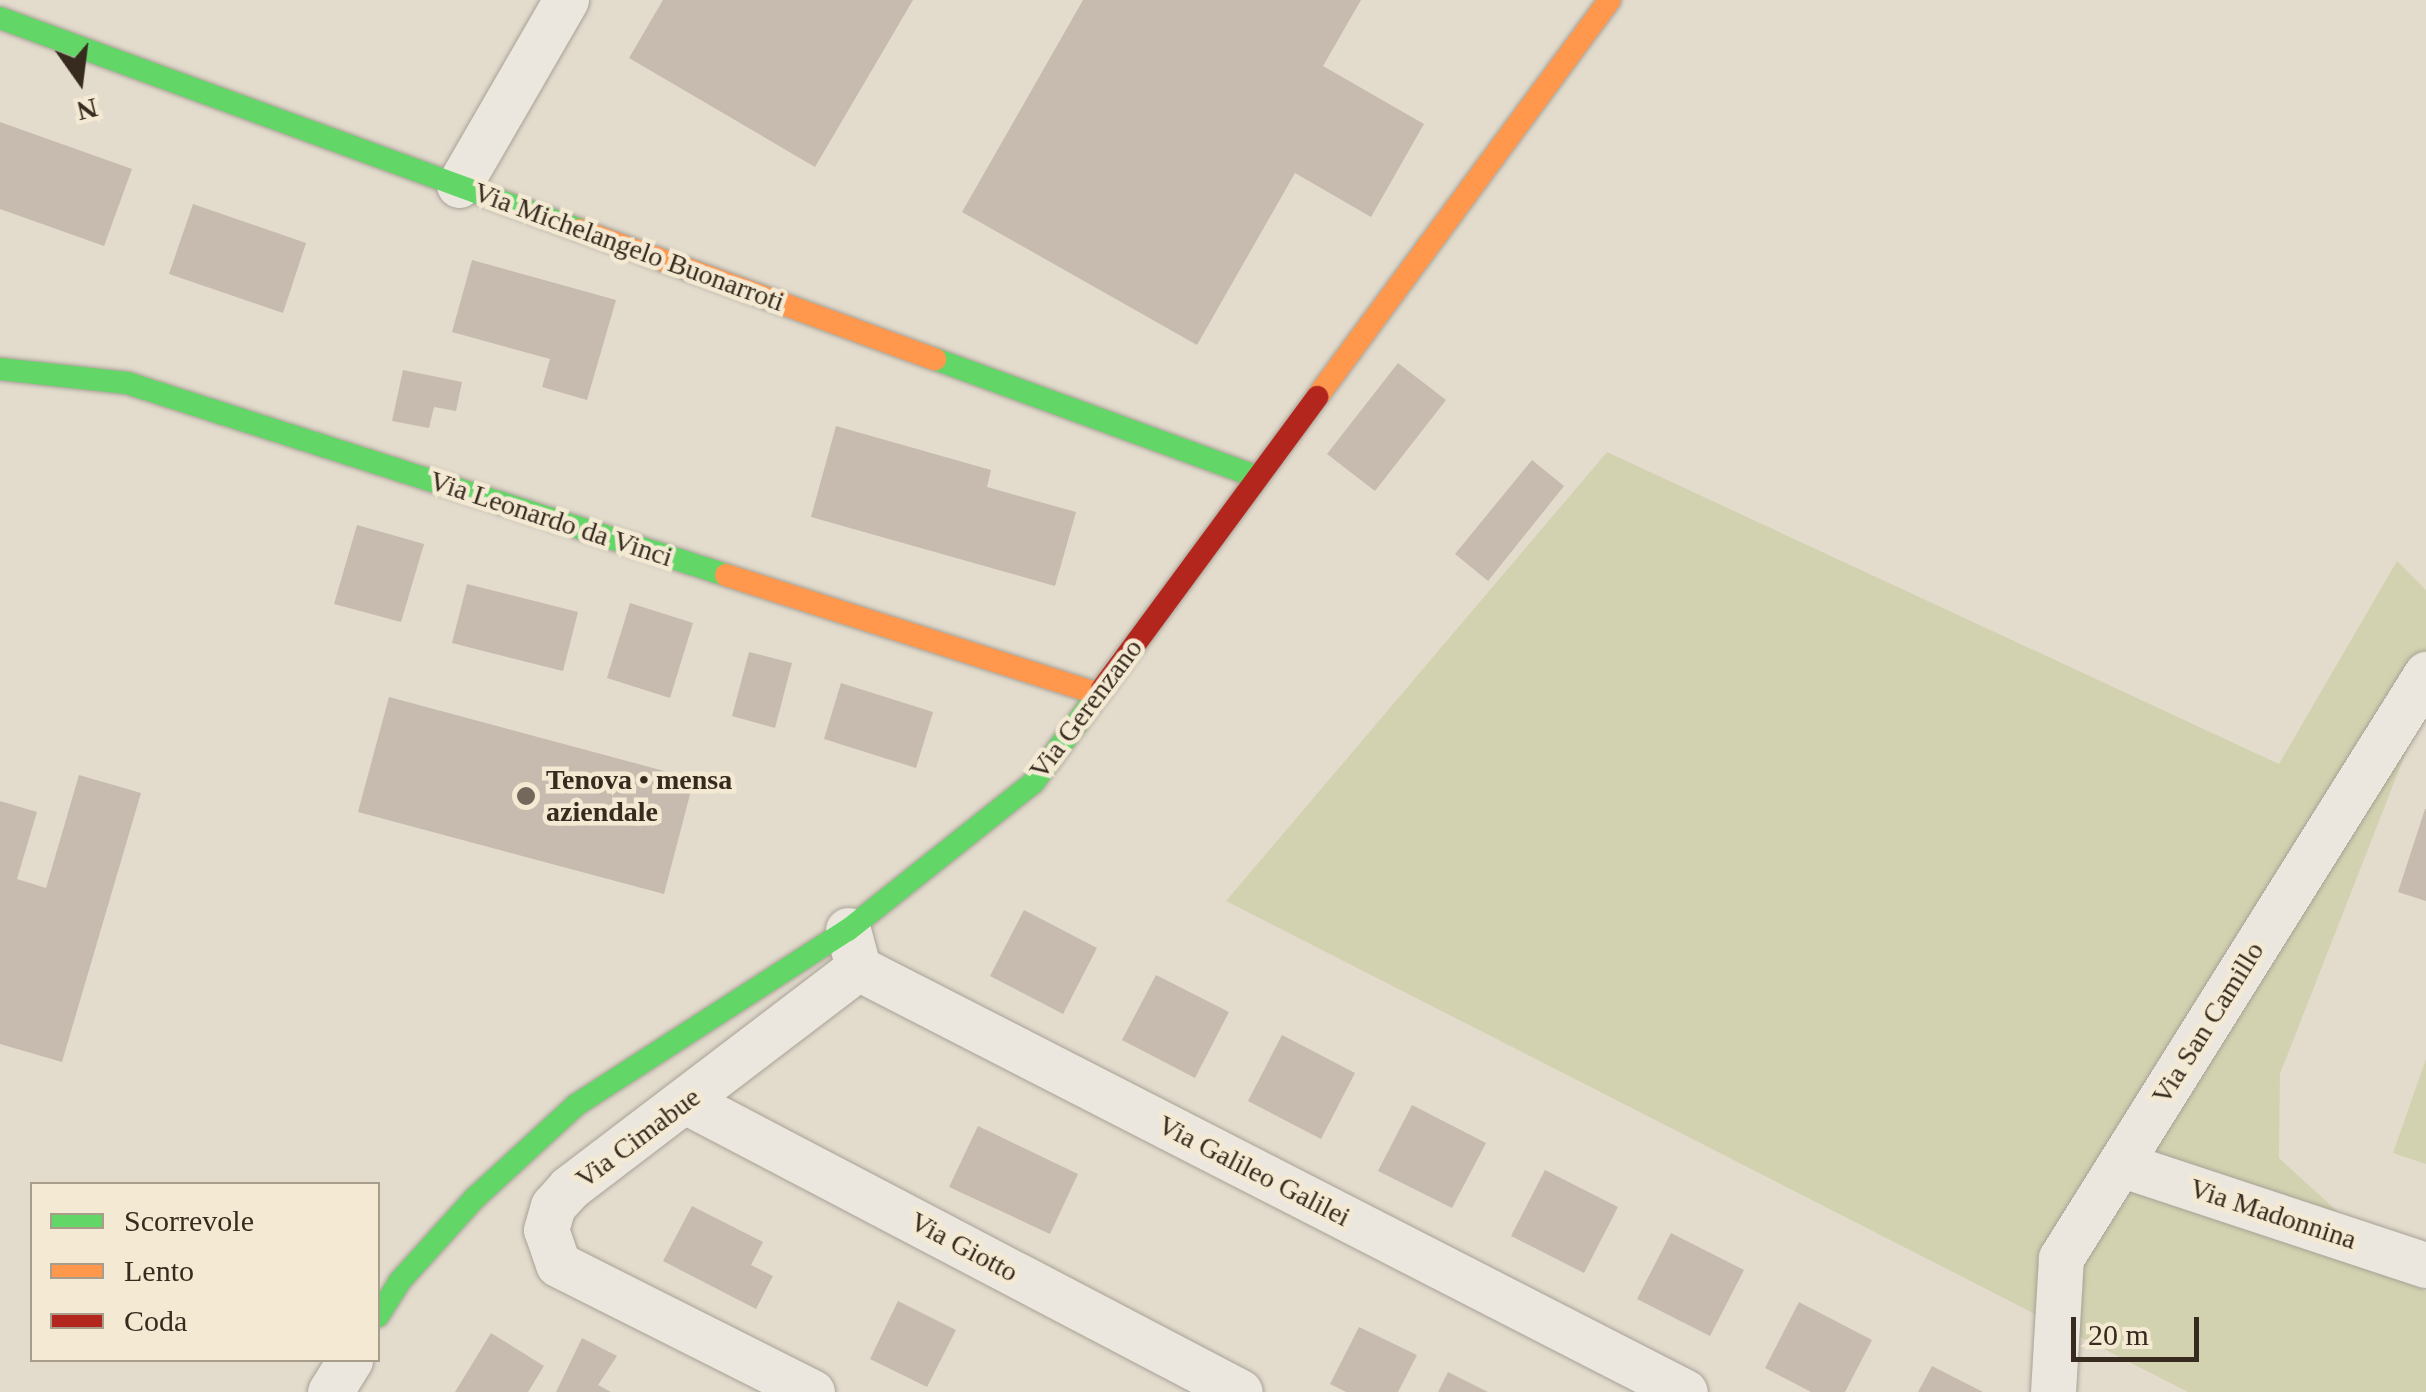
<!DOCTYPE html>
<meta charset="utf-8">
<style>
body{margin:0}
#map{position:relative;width:2426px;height:1392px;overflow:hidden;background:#e3dccd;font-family:Georgia,serif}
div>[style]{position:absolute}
.green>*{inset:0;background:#d2d2b0}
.building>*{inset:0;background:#c7baae}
.roads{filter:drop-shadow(0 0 2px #a8a196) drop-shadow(0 0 2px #a8a196)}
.street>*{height:45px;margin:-22.5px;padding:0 22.5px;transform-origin:22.5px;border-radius:22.5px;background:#ece7de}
.fast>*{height:22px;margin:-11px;padding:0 11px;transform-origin:11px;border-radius:11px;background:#63d668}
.slow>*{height:22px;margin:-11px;padding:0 11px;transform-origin:11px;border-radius:11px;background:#ff974d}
.jam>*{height:22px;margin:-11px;padding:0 11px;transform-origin:11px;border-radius:11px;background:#b3261e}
.dots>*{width:28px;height:28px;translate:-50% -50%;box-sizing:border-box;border:5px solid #f4ead3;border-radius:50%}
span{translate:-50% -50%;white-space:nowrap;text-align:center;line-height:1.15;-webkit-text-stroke:9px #f4ead3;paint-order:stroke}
.street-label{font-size:28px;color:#372a1e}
.poi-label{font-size:28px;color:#372a1e;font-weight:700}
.left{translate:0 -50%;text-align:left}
.legend{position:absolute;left:30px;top:1182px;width:350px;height:180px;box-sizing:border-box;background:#f4ead3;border:2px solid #a89d8b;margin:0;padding:12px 18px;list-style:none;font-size:30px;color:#372a1e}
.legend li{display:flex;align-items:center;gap:20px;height:50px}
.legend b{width:50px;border:2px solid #a89d8b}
.north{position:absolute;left:30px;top:30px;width:100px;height:100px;-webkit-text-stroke:8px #f4ead3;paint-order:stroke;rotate:166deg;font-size:28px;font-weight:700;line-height:40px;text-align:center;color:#372a1e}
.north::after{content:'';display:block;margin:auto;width:35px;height:45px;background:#372a1e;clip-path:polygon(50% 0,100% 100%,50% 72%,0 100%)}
.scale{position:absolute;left:2071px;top:1317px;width:128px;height:45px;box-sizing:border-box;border:5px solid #372a1e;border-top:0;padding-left:12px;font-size:30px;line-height:35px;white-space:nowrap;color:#372a1e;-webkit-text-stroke:8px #f4ead3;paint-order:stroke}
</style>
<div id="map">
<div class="green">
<div style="clip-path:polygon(1607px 452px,2279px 764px,2397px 561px,2426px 590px,2426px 701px,2280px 1074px,2279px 1158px,2426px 1292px,2426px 1392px,2188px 1392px,1226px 901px)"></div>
<div style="clip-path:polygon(2426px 1059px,2426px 1164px,2393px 1153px)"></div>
</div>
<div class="building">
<div style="clip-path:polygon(663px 0,913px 0,815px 167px,629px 58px)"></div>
<div style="clip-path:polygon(1083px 0,1361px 0,1323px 66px,1424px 124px,1371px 217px,1295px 173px,1197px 345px,962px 212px)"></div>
<div style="clip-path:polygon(0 122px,132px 169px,104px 246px,0 209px)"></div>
<div style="clip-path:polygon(193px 204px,306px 243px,283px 313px,169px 274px)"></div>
<div style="clip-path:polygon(472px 260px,616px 300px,587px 400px,542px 387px,550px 359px,452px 332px)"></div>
<div style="clip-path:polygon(1398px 363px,1446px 400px,1375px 491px,1327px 454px)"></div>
<div style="clip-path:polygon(403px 370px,462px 382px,456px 411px,434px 407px,429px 428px,392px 421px)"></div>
<div style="clip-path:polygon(836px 426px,991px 470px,987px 487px,1076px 512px,1055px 586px,811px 517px)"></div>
<div style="clip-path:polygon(1532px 460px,1564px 486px,1488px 581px,1455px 554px)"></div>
<div style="clip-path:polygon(357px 525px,424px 544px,401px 622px,334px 604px)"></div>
<div style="clip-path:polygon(467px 584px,578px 612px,563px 671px,452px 643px)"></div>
<div style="clip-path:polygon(630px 603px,693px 623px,670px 698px,607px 678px)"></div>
<div style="clip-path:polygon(749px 652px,792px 663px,775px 728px,732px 716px)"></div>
<div style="clip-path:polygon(841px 683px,933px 712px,916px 768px,824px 739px)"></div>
<div style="clip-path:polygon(389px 697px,694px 779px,664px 894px,358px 812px)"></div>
<div style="clip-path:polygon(79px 775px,141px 793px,62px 1062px,0 1044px,0 801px,37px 812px,17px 879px,46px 888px)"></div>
<div style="clip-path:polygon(2425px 809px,2426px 809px,2426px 901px,2398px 892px)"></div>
<div style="clip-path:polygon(1024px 910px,1097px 948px,1063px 1014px,990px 976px)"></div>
<div style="clip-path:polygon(1156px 975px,1229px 1012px,1195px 1078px,1122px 1040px)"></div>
<div style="clip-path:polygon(1282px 1035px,1355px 1073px,1321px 1139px,1248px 1101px)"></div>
<div style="clip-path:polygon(1412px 1105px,1486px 1143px,1452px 1208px,1378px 1171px)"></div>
<div style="clip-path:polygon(978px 1126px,1078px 1174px,1050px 1234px,949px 1187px)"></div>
<div style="clip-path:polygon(1545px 1170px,1618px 1207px,1584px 1273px,1511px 1236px)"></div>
<div style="clip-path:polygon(692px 1206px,763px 1242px,751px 1265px,773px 1276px,756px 1309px,663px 1261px)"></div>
<div style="clip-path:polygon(1671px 1233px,1744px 1270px,1710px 1336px,1637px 1299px)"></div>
<div style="clip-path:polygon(898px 1301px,956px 1330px,927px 1387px,870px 1359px)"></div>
<div style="clip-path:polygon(1799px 1302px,1872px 1340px,1845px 1392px,1811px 1392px,1765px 1368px)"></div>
<div style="clip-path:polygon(1359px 1327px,1417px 1355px,1398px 1392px,1346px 1392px,1330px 1384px)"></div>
<div style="clip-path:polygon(491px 1333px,544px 1366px,528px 1392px,455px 1392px)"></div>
<div style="clip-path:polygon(582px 1338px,617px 1356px,598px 1385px,611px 1392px,556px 1392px)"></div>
<div style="clip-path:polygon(1932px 1366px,1983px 1392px,1918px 1392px)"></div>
<div style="clip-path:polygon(1448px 1372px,1488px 1392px,1438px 1392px)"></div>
</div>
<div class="roads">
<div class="street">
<div style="left:459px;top:185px;width:214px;rotate:-60deg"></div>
<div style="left:848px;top:930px;width:39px;rotate:75deg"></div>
<div style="left:858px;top:968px;width:929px;rotate:27.14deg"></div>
<div style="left:687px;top:1102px;width:624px;rotate:27.67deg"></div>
<div style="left:2120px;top:1164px;width:322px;rotate:18.3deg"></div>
<div style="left:330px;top:1392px;width:38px;rotate:-58deg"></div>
<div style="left:812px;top:1392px;width:284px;rotate:-153.3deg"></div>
<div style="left:558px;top:1264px;width:36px;rotate:-109deg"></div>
<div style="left:546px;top:1230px;width:25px;rotate:-74deg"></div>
<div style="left:553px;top:1206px;width:24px;rotate:-48deg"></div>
<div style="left:569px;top:1188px;width:363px;rotate:-37.3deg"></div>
<div style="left:2053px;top:1392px;width:134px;rotate:-86.6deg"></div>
<div style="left:2061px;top:1258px;width:689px;rotate:-57.99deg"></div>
</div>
<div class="fast">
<div style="left:0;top:18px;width:618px;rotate:20.08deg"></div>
<div style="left:935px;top:359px;width:343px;rotate:20.1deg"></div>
<div style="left:0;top:369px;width:128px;rotate:6.3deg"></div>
<div style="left:127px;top:383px;width:629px;rotate:17.77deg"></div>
<div style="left:378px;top:1316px;width:41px;rotate:-57.8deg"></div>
<div style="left:400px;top:1281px;width:112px;rotate:-47.9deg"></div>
<div style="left:475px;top:1198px;width:137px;rotate:-42.6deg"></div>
<div style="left:576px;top:1105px;width:323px;rotate:-32.8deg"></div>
<div style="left:848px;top:930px;width:236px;rotate:-38.5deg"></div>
<div style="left:1033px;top:783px;width:117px;rotate:-53.7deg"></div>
</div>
<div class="slow">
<div style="left:580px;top:230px;width:378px;rotate:20deg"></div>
<div style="left:1317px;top:397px;width:493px;rotate:-53.6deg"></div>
<div style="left:726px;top:575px;width:391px;rotate:17.7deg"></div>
</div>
<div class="jam">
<div style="left:1102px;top:689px;width:363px;rotate:-53.6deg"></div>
</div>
</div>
<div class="dots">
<div style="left:526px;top:796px;background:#73685b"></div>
</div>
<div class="street-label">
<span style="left:629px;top:247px;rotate:20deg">Via Michelangelo Buonarroti</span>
<span style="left:551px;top:519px;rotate:18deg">Via Leonardo da Vinci</span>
<span style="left:1086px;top:709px;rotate:-53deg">Via Gerenzano</span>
<span style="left:2208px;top:1023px;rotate:-58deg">Via San Camillo</span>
<span style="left:638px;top:1138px;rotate:-37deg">Via Cimabue</span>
<span style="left:1254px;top:1171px;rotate:27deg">Via Galileo Galilei</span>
<span style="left:2273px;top:1214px;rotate:18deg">Via Madonnina</span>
<span style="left:964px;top:1247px;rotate:28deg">Via Giotto</span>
</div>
<div class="poi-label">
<span class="left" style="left:546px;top:796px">Tenova • mensa<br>aziendale</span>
</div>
<ul class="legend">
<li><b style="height:12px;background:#63d668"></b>Scorrevole</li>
<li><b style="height:12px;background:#ff974d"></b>Lento</li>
<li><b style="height:12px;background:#b3261e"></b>Coda</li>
</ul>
<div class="north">N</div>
<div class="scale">20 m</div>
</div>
